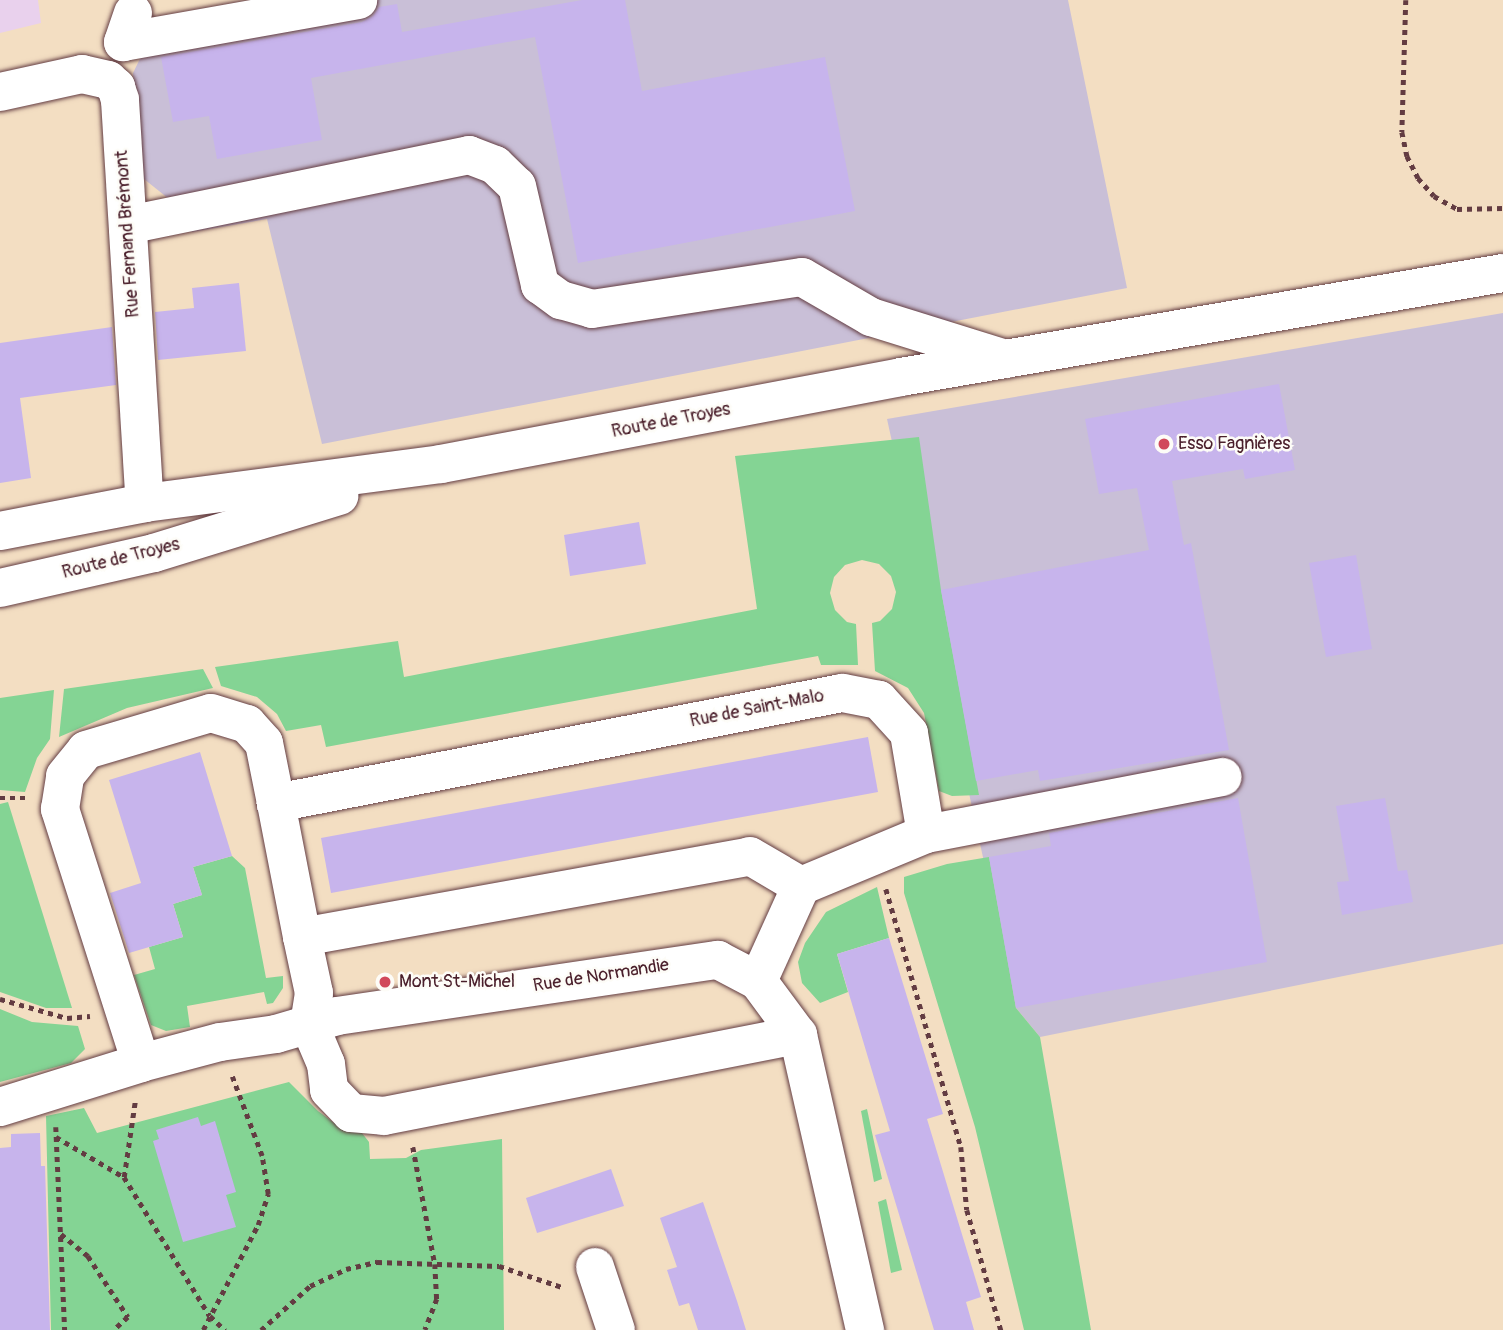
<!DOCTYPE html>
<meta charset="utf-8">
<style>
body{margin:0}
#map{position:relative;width:1503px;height:1330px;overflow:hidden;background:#f3dec2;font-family:Pangolin,sans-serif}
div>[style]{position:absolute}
.built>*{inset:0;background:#e9d1ed}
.industrial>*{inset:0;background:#c9bfd7}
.green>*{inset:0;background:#84d494}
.building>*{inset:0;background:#c7b4ec}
.path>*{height:4.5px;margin-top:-2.25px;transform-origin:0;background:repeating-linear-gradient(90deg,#633c42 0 5px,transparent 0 10px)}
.roads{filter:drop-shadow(0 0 2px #633c42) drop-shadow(0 0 2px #633c42)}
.minor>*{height:38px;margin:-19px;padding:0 19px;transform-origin:19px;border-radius:19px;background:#fff}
.major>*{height:38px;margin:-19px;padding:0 19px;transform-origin:19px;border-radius:19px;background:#fff}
.dots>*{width:19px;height:19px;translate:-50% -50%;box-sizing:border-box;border:4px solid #fdfcf7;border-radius:50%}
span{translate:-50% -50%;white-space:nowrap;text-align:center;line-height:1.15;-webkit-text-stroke:5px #fdfcf7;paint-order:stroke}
.street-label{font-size:18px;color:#4a1f2b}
.poi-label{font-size:18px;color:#4a1f2b}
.left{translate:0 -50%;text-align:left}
</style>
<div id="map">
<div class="built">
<div style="clip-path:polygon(0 0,38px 0,41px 23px,0 33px)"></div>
</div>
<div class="industrial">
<div style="clip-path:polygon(265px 0,1068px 0,1127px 288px,322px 444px,267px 219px,192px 232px,174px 203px,139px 175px,133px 73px,159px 20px)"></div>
<div style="clip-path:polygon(1503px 313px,1503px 944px,1040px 1037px,1016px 1008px,887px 419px)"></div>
</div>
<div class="green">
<div style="clip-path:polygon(919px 437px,941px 590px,979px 795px,952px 796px,939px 791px,924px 713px,908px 688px,875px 671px,872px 623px,880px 621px,892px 609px,896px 592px,891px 576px,879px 564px,862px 560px,845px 565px,834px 577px,830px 593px,835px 610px,847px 622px,856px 624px,858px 665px,821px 665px,818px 656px,326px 747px,321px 725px,286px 731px,277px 714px,257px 697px,221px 686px,215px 667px,398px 641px,404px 677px,757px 609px,735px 456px)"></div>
<div style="clip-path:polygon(203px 669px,213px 688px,127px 708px,59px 737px,64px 689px)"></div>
<div style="clip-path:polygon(54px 690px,50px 739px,37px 758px,25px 792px,0 790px,0 698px)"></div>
<div style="clip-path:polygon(8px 802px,72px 1008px,46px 1008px,0 992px,0 804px)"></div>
<div style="clip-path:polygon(232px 856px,245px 868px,266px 978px,283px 976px,283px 988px,273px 1003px,267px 1004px,264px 992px,187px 1006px,190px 1027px,166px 1031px,151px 1025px,134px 975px,155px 969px,149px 947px,183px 937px,173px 904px,202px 895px,193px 867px)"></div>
<div style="clip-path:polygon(989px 857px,1016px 1008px,1040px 1037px,1091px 1330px,1024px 1330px,975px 1127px,904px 893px,904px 877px,947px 864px)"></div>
<div style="clip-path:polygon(877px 887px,889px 938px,837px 954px,848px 992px,820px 1003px,802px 983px,798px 962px,805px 943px,826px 912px)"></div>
<div style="clip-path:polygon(0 1009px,32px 1022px,78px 1026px,85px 1049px,71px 1063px,0 1082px)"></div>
<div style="clip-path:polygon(289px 1082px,318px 1111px,341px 1128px,362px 1133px,369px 1142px,370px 1159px,406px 1158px,421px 1150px,502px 1139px,504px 1330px,51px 1330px,46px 1116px,84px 1108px,97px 1133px)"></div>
<div style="clip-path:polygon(867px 1109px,882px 1179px,874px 1182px,861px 1111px)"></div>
<div style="clip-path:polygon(886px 1199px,902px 1270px,891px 1273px,878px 1202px)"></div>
</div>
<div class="building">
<div style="clip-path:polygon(582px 0,625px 0,642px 91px,825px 57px,855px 211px,578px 263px,535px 37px,311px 78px,322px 140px,217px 159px,209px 116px,173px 122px,161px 57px,362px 22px,373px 16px,379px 7px,397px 4px,402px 32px)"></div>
<div style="clip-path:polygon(239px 283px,246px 351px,158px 360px,155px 312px,194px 308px,192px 288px)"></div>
<div style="clip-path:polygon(112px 327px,116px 385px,20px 398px,31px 478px,0 483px,0 343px)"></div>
<div style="clip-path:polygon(1279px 384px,1295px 470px,1245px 479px,1243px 469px,1172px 481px,1184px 545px,1191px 543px,1229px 750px,1040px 781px,1038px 770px,976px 781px,941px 590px,1149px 550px,1137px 488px,1099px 494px,1085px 419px)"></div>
<div style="clip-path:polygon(639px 522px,646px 564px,570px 576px,564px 535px)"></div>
<div style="clip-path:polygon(1356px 555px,1372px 649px,1326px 657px,1309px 563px)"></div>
<div style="clip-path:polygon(868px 737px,878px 792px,331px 893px,321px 838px)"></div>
<div style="clip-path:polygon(200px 752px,232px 856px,193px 867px,202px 895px,173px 904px,183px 937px,129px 953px,110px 893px,141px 883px,109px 780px)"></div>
<div style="clip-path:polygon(1238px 798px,1267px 962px,1016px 1008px,989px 857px,1051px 846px,1049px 833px)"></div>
<div style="clip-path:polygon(1385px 798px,1398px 871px,1407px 870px,1413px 902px,1342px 915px,1337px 882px,1349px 881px,1336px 806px)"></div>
<div style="clip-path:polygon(889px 938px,943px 1114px,927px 1119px,981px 1297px,966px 1302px,974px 1330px,934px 1330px,875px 1135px,890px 1131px,837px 954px)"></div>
<div style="clip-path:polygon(198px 1117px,201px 1126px,215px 1121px,236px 1192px,226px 1195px,236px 1227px,183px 1242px,153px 1141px,159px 1139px,156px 1130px)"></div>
<div style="clip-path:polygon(40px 1133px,41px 1166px,45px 1166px,50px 1330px,0 1330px,0 1148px,11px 1147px,11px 1134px)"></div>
<div style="clip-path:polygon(611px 1169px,624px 1206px,537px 1233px,526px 1198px)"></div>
<div style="clip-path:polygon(703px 1202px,737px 1301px,746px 1330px,698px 1330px,689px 1303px,679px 1306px,667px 1270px,677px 1267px,660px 1218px)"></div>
</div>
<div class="path">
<div style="left:1406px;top:0;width:132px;rotate:91.7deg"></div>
<div style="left:1402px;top:132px;width:25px;rotate:78deg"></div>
<div style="left:1407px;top:156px;width:25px;rotate:63deg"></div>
<div style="left:1418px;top:178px;width:24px;rotate:48deg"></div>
<div style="left:1434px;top:196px;width:26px;rotate:29deg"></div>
<div style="left:1457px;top:209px;width:46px;rotate:-1.2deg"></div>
<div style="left:0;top:798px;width:27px"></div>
<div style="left:886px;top:889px;width:269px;rotate:73.8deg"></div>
<div style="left:961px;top:1147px;width:63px;rotate:84.6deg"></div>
<div style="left:967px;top:1210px;width:125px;rotate:74.2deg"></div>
<div style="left:0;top:999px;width:70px;rotate:15.8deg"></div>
<div style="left:67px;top:1018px;width:23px;rotate:-5deg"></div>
<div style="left:56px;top:1127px;width:203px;rotate:87.5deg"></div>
<div style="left:56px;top:1137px;width:79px;rotate:30.5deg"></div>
<div style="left:124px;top:1177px;width:163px;rotate:58.3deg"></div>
<div style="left:210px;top:1316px;width:21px;rotate:43deg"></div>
<div style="left:413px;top:1147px;width:119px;rotate:79.4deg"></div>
<div style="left:435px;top:1264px;width:35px;rotate:87deg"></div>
<div style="left:437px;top:1299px;width:33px;rotate:111deg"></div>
<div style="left:124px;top:1177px;width:76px;rotate:-81.7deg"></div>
<div style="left:61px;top:1234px;width:35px;rotate:39deg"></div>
<div style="left:88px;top:1256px;width:73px;rotate:56.7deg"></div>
<div style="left:128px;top:1317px;width:19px;rotate:137deg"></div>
<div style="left:203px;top:1330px;width:119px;rotate:-62.4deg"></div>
<div style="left:258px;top:1225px;width:33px;rotate:-72deg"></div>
<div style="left:268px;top:1194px;width:38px;rotate:-99deg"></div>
<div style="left:262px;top:1156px;width:85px;rotate:-110.6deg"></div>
<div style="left:261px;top:1330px;width:66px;rotate:-41.9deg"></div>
<div style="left:310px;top:1286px;width:40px;rotate:-25deg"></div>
<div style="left:346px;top:1269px;width:32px;rotate:-13deg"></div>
<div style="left:377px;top:1262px;width:122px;rotate:1.9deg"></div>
<div style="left:499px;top:1266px;width:66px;rotate:18.4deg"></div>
</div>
<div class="roads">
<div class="minor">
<div style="left:133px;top:13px;width:31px;rotate:109deg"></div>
<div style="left:123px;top:42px;width:239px;rotate:-10.1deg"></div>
<div style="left:0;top:92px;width:84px;rotate:-12.4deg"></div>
<div style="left:82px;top:74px;width:27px;rotate:13deg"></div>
<div style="left:108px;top:80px;width:11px;rotate:41deg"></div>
<div style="left:116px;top:87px;width:14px;rotate:73deg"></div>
<div style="left:120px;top:100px;width:404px;rotate:86.5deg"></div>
<div style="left:128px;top:225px;width:348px;rotate:-11.6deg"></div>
<div style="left:469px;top:155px;width:28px;rotate:21deg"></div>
<div style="left:495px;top:165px;width:30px;rotate:44deg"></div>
<div style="left:517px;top:186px;width:102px;rotate:76.9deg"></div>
<div style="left:540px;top:285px;width:26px;rotate:36deg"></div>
<div style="left:561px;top:300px;width:32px;rotate:16deg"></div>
<div style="left:592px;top:309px;width:212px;rotate:-8.7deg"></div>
<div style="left:802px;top:277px;width:80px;rotate:30.1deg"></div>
<div style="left:871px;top:317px;width:141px;rotate:17.3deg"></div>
<div style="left:926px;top:834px;width:302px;rotate:-10.9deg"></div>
<div style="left:302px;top:937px;width:455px;rotate:-10.2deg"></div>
<div style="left:750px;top:856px;width:59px;rotate:30.5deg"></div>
<div style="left:801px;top:886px;width:135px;rotate:-22.6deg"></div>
<div style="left:926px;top:834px;width:102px;rotate:-99.6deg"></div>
<div style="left:909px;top:733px;width:45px;rotate:-132.3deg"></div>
<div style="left:879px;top:700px;width:38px;rotate:-169deg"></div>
<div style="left:842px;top:693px;width:577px;rotate:169deg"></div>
<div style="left:276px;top:803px;width:136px;rotate:79deg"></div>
<div style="left:302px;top:937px;width:57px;rotate:77.9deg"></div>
<div style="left:314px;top:993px;width:31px;rotate:99deg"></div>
<div style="left:309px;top:1024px;width:43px;rotate:67deg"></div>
<div style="left:326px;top:1064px;width:26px;rotate:83deg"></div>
<div style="left:329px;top:1090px;width:32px;rotate:46deg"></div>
<div style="left:351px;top:1113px;width:33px;rotate:5deg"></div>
<div style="left:384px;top:1116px;width:422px;rotate:-11.1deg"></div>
<div style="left:758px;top:981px;width:104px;rotate:-65.6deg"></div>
<div style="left:141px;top:1063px;width:267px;rotate:-107.7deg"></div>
<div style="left:60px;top:809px;width:33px;rotate:-81deg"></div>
<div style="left:65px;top:776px;width:33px;rotate:-51deg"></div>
<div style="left:86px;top:750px;width:130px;rotate:-16.5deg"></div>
<div style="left:211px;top:713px;width:38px;rotate:17deg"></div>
<div style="left:247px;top:724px;width:25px;rotate:48deg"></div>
<div style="left:264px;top:743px;width:61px;rotate:78.7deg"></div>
<div style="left:0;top:1107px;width:148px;rotate:-17.3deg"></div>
<div style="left:141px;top:1063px;width:82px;rotate:-14.9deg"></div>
<div style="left:220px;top:1042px;width:57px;rotate:-8.1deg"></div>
<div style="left:276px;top:1034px;width:64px;rotate:-16.4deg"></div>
<div style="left:337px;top:1016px;width:385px;rotate:-8.4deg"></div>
<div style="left:718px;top:960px;width:45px;rotate:27.7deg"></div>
<div style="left:758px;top:981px;width:67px;rotate:53.5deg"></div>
<div style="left:798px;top:1035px;width:303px;rotate:77.2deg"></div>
<div style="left:595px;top:1267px;width:66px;rotate:71.6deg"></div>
</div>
<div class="major">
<div style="left:0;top:531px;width:148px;rotate:-10.9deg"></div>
<div style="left:145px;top:503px;width:299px;rotate:-7.5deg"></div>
<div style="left:441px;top:464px;width:468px;rotate:-10.7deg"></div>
<div style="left:901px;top:377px;width:611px;rotate:-9.8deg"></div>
<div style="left:0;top:588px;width:158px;rotate:-12.8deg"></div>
<div style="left:154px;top:553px;width:194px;rotate:-17.1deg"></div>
</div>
</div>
<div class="dots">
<div style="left:1164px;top:444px;background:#d1495b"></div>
<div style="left:385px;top:982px;background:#d1495b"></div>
</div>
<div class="street-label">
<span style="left:128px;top:234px;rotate:-94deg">Rue Fernand Brémont</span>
<span style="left:671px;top:421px;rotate:-11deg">Route de Troyes</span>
<span style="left:121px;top:559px;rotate:-14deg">Route de Troyes</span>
<span style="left:757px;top:709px;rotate:-11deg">Rue de Saint-Malo</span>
<span style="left:601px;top:976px;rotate:-9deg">Rue de Normandie</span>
</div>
<div class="poi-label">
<span class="left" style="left:1178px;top:444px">Esso Fagnières</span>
<span class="left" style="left:399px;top:982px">Mont St-Michel</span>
</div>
</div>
